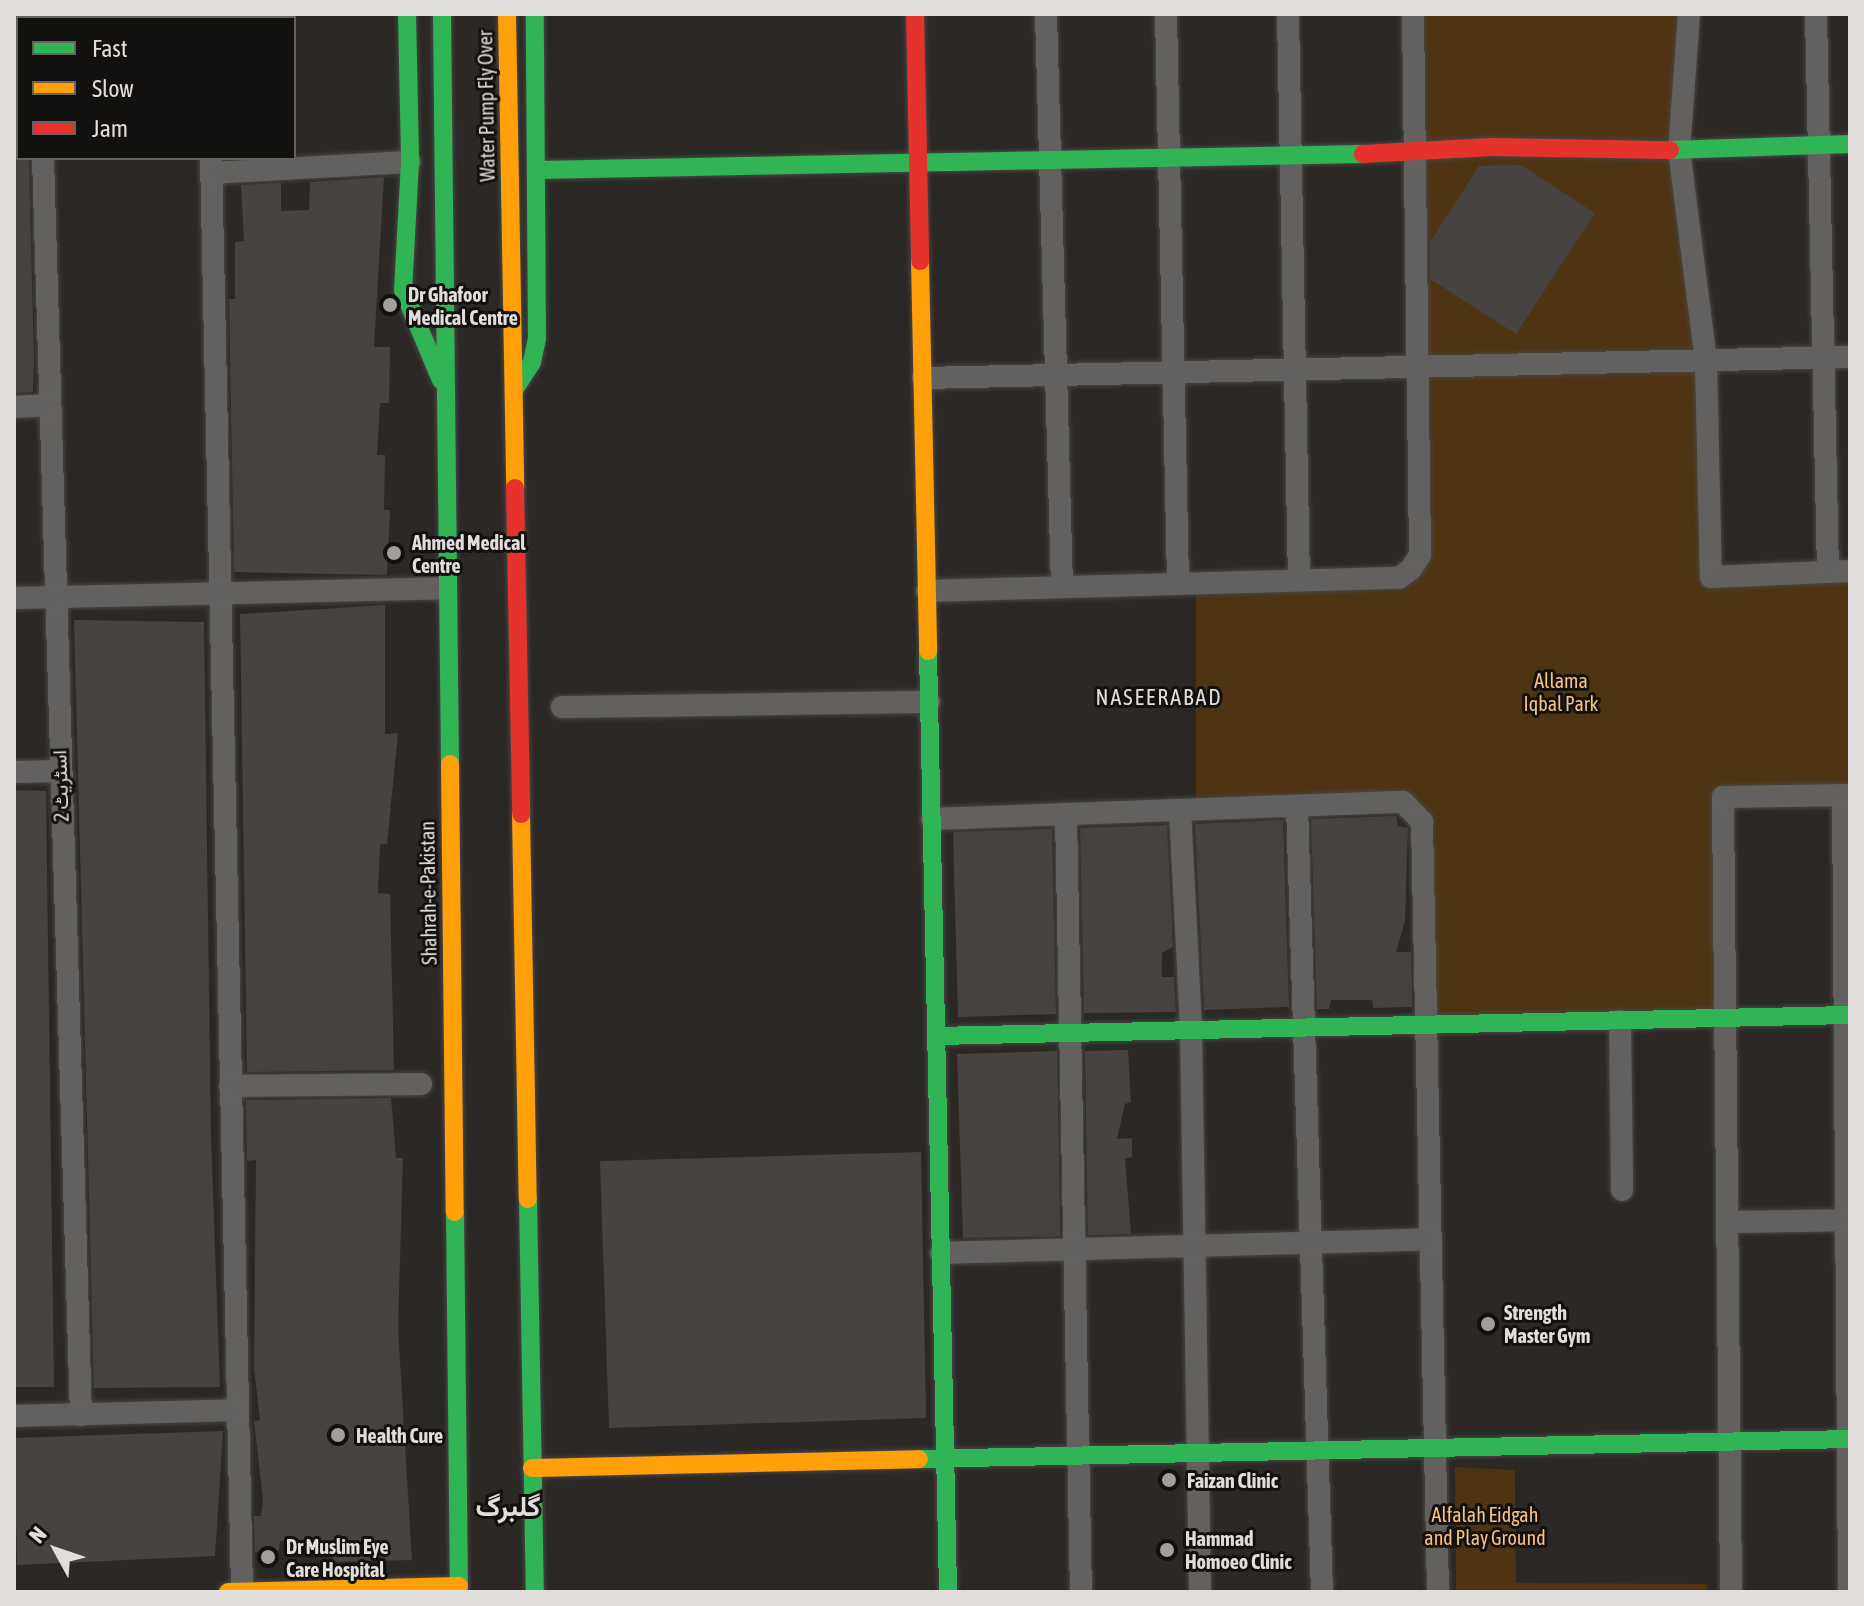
<!DOCTYPE html>
<meta charset="utf-8">
<style>
body{margin:0}
#map{position:relative;width:1864px;height:1606px;overflow:hidden;background:#2b2825;font-family:"Asap Condensed",Vazirmatn,sans-serif}
div>[style]{position:absolute}
.green>*{inset:0;background:#4e3412}
.building>*{inset:0;background:#464341}
.roads{filter:drop-shadow(0 0 2px #484643) drop-shadow(0 0 2px #484643)}
.street>*{height:22px;margin:-11px;padding:0 11px;transform-origin:11px;border-radius:11px;background:#636160}
.fast>*{height:18px;margin:-9px;padding:0 9px;transform-origin:9px;border-radius:9px;background:#30b455}
.slow>*{height:18px;margin:-9px;padding:0 9px;transform-origin:9px;border-radius:9px;background:#ff9f0a}
.jam>*{height:18px;margin:-9px;padding:0 9px;transform-origin:9px;border-radius:9px;background:#e5322d}
.dots>*{width:22px;height:22px;translate:-50% -50%;box-sizing:border-box;border:4px solid #13110f;border-radius:50%}
span{translate:-50% -50%;white-space:nowrap;text-align:center;line-height:1.15;-webkit-text-stroke:6px #13110f;paint-order:stroke}
.street-label{font-size:20px;color:#e0ddda}
.poi-label{font-size:20px;color:#e0ddda;font-weight:700}
.left{translate:0 -50%;text-align:left}
.park-label{font-size:20px;color:#f8c181}
.neighbourhood-label{font-size:22px;color:#e0ddda;letter-spacing:2px}
.district-label{font-size:28px;color:#e0ddda;font-weight:700}
.frame{position:absolute;inset:0;border:16px solid #e0ddda;pointer-events:none}
.legend{position:absolute;left:16px;top:16px;width:280px;height:144px;box-sizing:border-box;background:#13110f;border:2px solid #656360;margin:0;padding:10px 14px;list-style:none;font-size:24px;color:#e0ddda}
.legend li{display:flex;align-items:center;gap:16px;height:40px}
.legend b{width:40px;border:2px solid #656360}
.north{position:absolute;left:16px;top:1510px;width:80px;height:80px;-webkit-text-stroke:6px #13110f;paint-order:stroke;rotate:310deg;font-size:22px;font-weight:700;line-height:32px;text-align:center;color:#e0ddda}
.north::after{content:'';display:block;margin:auto;width:28px;height:36px;background:#e0ddda;clip-path:polygon(50% 0,100% 100%,50% 72%,0 100%)}
</style>
<div id="map">
<div class="green">
<div style="clip-path:polygon(1413px 14px,1686px 14px,1679px 150px,1711px 576px,1850px 571px,1850px 795px,1723px 797px,1725px 1018px,1425px 1025px,1412px 808px,1196px 810px,1196px 583px,1411px 569px)"></div>
<div style="clip-path:polygon(1455px 1467px,1515px 1470px,1516px 1583px,1707px 1584px,1707px 1592px,1456px 1592px)"></div>
</div>
<div class="building">
<div style="clip-path:polygon(14px 158px,29px 158px,34px 363px,33px 392px,14px 393px)"></div>
<div style="clip-path:polygon(1521px 165px,1595px 213px,1516px 334px,1430px 279px,1430px 242px,1479px 166px)"></div>
<div style="clip-path:polygon(384px 177px,374px 347px,390px 347px,389px 403px,380px 403px,377px 455px,385px 455px,384px 510px,390px 510px,387px 575px,234px 572px,229px 299px,235px 299px,235px 242px,244px 241px,241px 185px,281px 183px,281px 211px,309px 210px,310px 182px)"></div>
<div style="clip-path:polygon(385px 605px,385px 734px,398px 733px,387px 844px,380px 844px,378px 893px,390px 894px,394px 1070px,247px 1072px,240px 614px)"></div>
<div style="clip-path:polygon(74px 620px,204px 622px,211px 1138px,220px 1387px,94px 1388px)"></div>
<div style="clip-path:polygon(14px 790px,46px 791px,54px 1387px,14px 1387px)"></div>
<div style="clip-path:polygon(1396px 816px,1398px 826px,1408px 828px,1405px 921px,1396px 952px,1411px 952px,1412px 1007px,1373px 1008px,1372px 1000px,1331px 1000px,1329px 1009px,1317px 1009px,1311px 819px)"></div>
<div style="clip-path:polygon(1283px 820px,1289px 1007px,1204px 1010px,1195px 824px)"></div>
<div style="clip-path:polygon(1167px 825px,1173px 947px,1162px 953px,1162px 977px,1174px 977px,1176px 1012px,1084px 1013px,1080px 828px)"></div>
<div style="clip-path:polygon(1052px 829px,1056px 1014px,958px 1017px,953px 832px)"></div>
<div style="clip-path:polygon(1128px 1050px,1131px 1102px,1125px 1104px,1117px 1139px,1132px 1138px,1132px 1157px,1125px 1159px,1131px 1234px,1088px 1235px,1085px 1051px)"></div>
<div style="clip-path:polygon(1057px 1051px,1060px 1236px,963px 1238px,957px 1054px)"></div>
<div style="clip-path:polygon(391px 1098px,396px 1158px,403px 1158px,398px 1328px,412px 1560px,333px 1562px,332px 1543px,280px 1541px,279px 1551px,255px 1552px,254px 1516px,261px 1516px,263px 1500px,254px 1421px,260px 1420px,254px 1369px,256px 1160px,247px 1161px,246px 1100px)"></div>
<div style="clip-path:polygon(921px 1152px,926px 1418px,609px 1428px,600px 1161px)"></div>
<div style="clip-path:polygon(223px 1431px,215px 1556px,17px 1565px,14px 1438px)"></div>
</div>
<div class="roads">
<div class="street">
<div style="left:40px;top:14px;width:4px;rotate:90deg"></div>
<div style="left:209px;top:14px;width:4px;rotate:90deg"></div>
<div style="left:1046px;top:14px;width:573px;rotate:88.4deg"></div>
<div style="left:1166px;top:14px;width:570px;rotate:88.79deg"></div>
<div style="left:1288px;top:14px;width:566px;rotate:88.89deg"></div>
<div style="left:1689px;top:14px;width:136px;rotate:94.2deg"></div>
<div style="left:1679px;top:150px;width:214px;rotate:82.7deg"></div>
<div style="left:1706px;top:362px;width:215px;rotate:88.7deg"></div>
<div style="left:1711px;top:577px;width:139px;rotate:-2.5deg"></div>
<div style="left:1816px;top:14px;width:558px;rotate:88.77deg"></div>
<div style="left:43px;top:158px;width:1258px;rotate:88.27deg"></div>
<div style="left:211px;top:158px;width:1434px;rotate:88.76deg"></div>
<div style="left:211px;top:173px;width:199px;rotate:-3.2deg"></div>
<div style="left:923px;top:378px;width:927px;rotate:-1.3deg"></div>
<div style="left:14px;top:407px;width:36px;rotate:-3deg"></div>
<div style="left:927px;top:591px;width:472px;rotate:-1.6deg"></div>
<div style="left:1399px;top:578px;width:15px;rotate:-37deg"></div>
<div style="left:1411px;top:569px;width:17px;rotate:-57deg"></div>
<div style="left:1420px;top:555px;width:541px;rotate:-90.74deg"></div>
<div style="left:14px;top:598px;width:432px;rotate:-1.3deg"></div>
<div style="left:562px;top:707px;width:367px;rotate:-0.8deg"></div>
<div style="left:14px;top:772px;width:45px;rotate:-1.3deg"></div>
<div style="left:1843px;top:795px;width:797px;rotate:89.57deg"></div>
<div style="left:1297px;top:806px;width:786px;rotate:88.18deg"></div>
<div style="left:1180px;top:810px;width:220px;rotate:87.1deg"></div>
<div style="left:1191px;top:1030px;width:562px;rotate:89.08deg"></div>
<div style="left:1066px;top:814px;width:778px;rotate:88.9deg"></div>
<div style="left:932px;top:819px;width:471px;rotate:-2.1deg"></div>
<div style="left:1403px;top:802px;width:28px;rotate:46deg"></div>
<div style="left:1422px;top:822px;width:770px;rotate:88.81deg"></div>
<div style="left:1620px;top:1021px;width:169px;rotate:89.3deg"></div>
<div style="left:230px;top:1086px;width:191px;rotate:-0.6deg"></div>
<div style="left:1727px;top:1222px;width:123px;rotate:-0.9deg"></div>
<div style="left:941px;top:1253px;width:489px;rotate:-1.6deg"></div>
<div style="left:14px;top:1416px;width:223px;rotate:-1.5deg"></div>
<div style="left:1731px;top:1592px;width:795px;rotate:-90.58deg"></div>
<div style="left:1723px;top:797px;width:127px;rotate:-0.9deg"></div>
</div>
<div class="fast">
<div style="left:407px;top:14px;width:148px;rotate:88.8deg"></div>
<div style="left:410px;top:162px;width:128px;rotate:93.1deg"></div>
<div style="left:403px;top:290px;width:98px;rotate:67.1deg"></div>
<div style="left:442px;top:14px;width:750px;rotate:89.39deg"></div>
<div style="left:1670px;top:150px;width:180px;rotate:-1.9deg"></div>
<div style="left:538px;top:170px;width:825px;rotate:-1.11deg"></div>
<div style="left:514px;top:390px;width:33px;rotate:-57deg"></div>
<div style="left:532px;top:362px;width:25px;rotate:-78deg"></div>
<div style="left:537px;top:338px;width:324px;rotate:-90.4deg"></div>
<div style="left:928px;top:651px;width:941px;rotate:88.78deg"></div>
<div style="left:937px;top:1036px;width:913px;rotate:-1.32deg"></div>
<div style="left:528px;top:1199px;width:393px;rotate:89deg"></div>
<div style="left:455px;top:1212px;width:380px;rotate:89.4deg"></div>
<div style="left:919px;top:1459px;width:931px;rotate:-1.23deg"></div>
</div>
<div class="slow">
<div style="left:507px;top:14px;width:474px;rotate:89deg"></div>
<div style="left:920px;top:261px;width:390px;rotate:88.8deg"></div>
<div style="left:450px;top:764px;width:448px;rotate:89.4deg"></div>
<div style="left:521px;top:814px;width:385px;rotate:89deg"></div>
<div style="left:532px;top:1468px;width:387px;rotate:-1.3deg"></div>
<div style="left:228px;top:1592px;width:231px;rotate:-1.5deg"></div>
</div>
<div class="jam">
<div style="left:915px;top:14px;width:247px;rotate:88.8deg"></div>
<div style="left:1363px;top:154px;width:128px;rotate:-3.1deg"></div>
<div style="left:1491px;top:147px;width:179px;rotate:1deg"></div>
<div style="left:515px;top:488px;width:326px;rotate:88.9deg"></div>
</div>
</div>
<div class="dots">
<div style="left:390px;top:305px;background:#a19e9b"></div>
<div style="left:394px;top:553px;background:#a19e9b"></div>
<div style="left:1488px;top:1324px;background:#a19e9b"></div>
<div style="left:338px;top:1435px;background:#a19e9b"></div>
<div style="left:1169px;top:1480px;background:#a19e9b"></div>
<div style="left:1167px;top:1550px;background:#a19e9b"></div>
<div style="left:268px;top:1557px;background:#a19e9b"></div>
</div>
<div class="street-label">
<span style="left:486px;top:106px;rotate:-91deg">Water Pump Fly Over</span>
<span style="left:60px;top:786px;rotate:-92deg">اسٹریٹ 2</span>
<span style="left:428px;top:893px;rotate:-91deg">Shahrah-e-Pakistan</span>
</div>
<div class="poi-label">
<span class="left" style="left:408px;top:306px">Dr Ghafoor<br>Medical Centre</span>
<span class="left" style="left:412px;top:554px">Ahmed Medical<br>Centre</span>
<span class="left" style="left:1504px;top:1324px">Strength<br>Master Gym</span>
<span class="left" style="left:356px;top:1435px">Health Cure</span>
<span class="left" style="left:1187px;top:1480px">Faizan Clinic</span>
<span class="left" style="left:1185px;top:1550px">Hammad<br>Homoeo Clinic</span>
<span class="left" style="left:286px;top:1558px">Dr Muslim Eye<br>Care Hospital</span>
</div>
<div class="park-label">
<span style="left:1561px;top:692px">Allama<br>Iqbal Park</span>
<span style="left:1485px;top:1526px">Alfalah Eidgah<br>and Play Ground</span>
</div>
<div class="neighbourhood-label">
<span style="left:1159px;top:698px">NASEERABAD</span>
</div>
<div class="district-label">
<span style="left:508px;top:1506px">گلبرگ</span>
</div>
<div class="frame"></div>
<ul class="legend">
<li><b style="height:10px;background:#30b455"></b>Fast</li>
<li><b style="height:10px;background:#ff9f0a"></b>Slow</li>
<li><b style="height:10px;background:#e5322d"></b>Jam</li>
</ul>
<div class="north">N</div>
</div>
